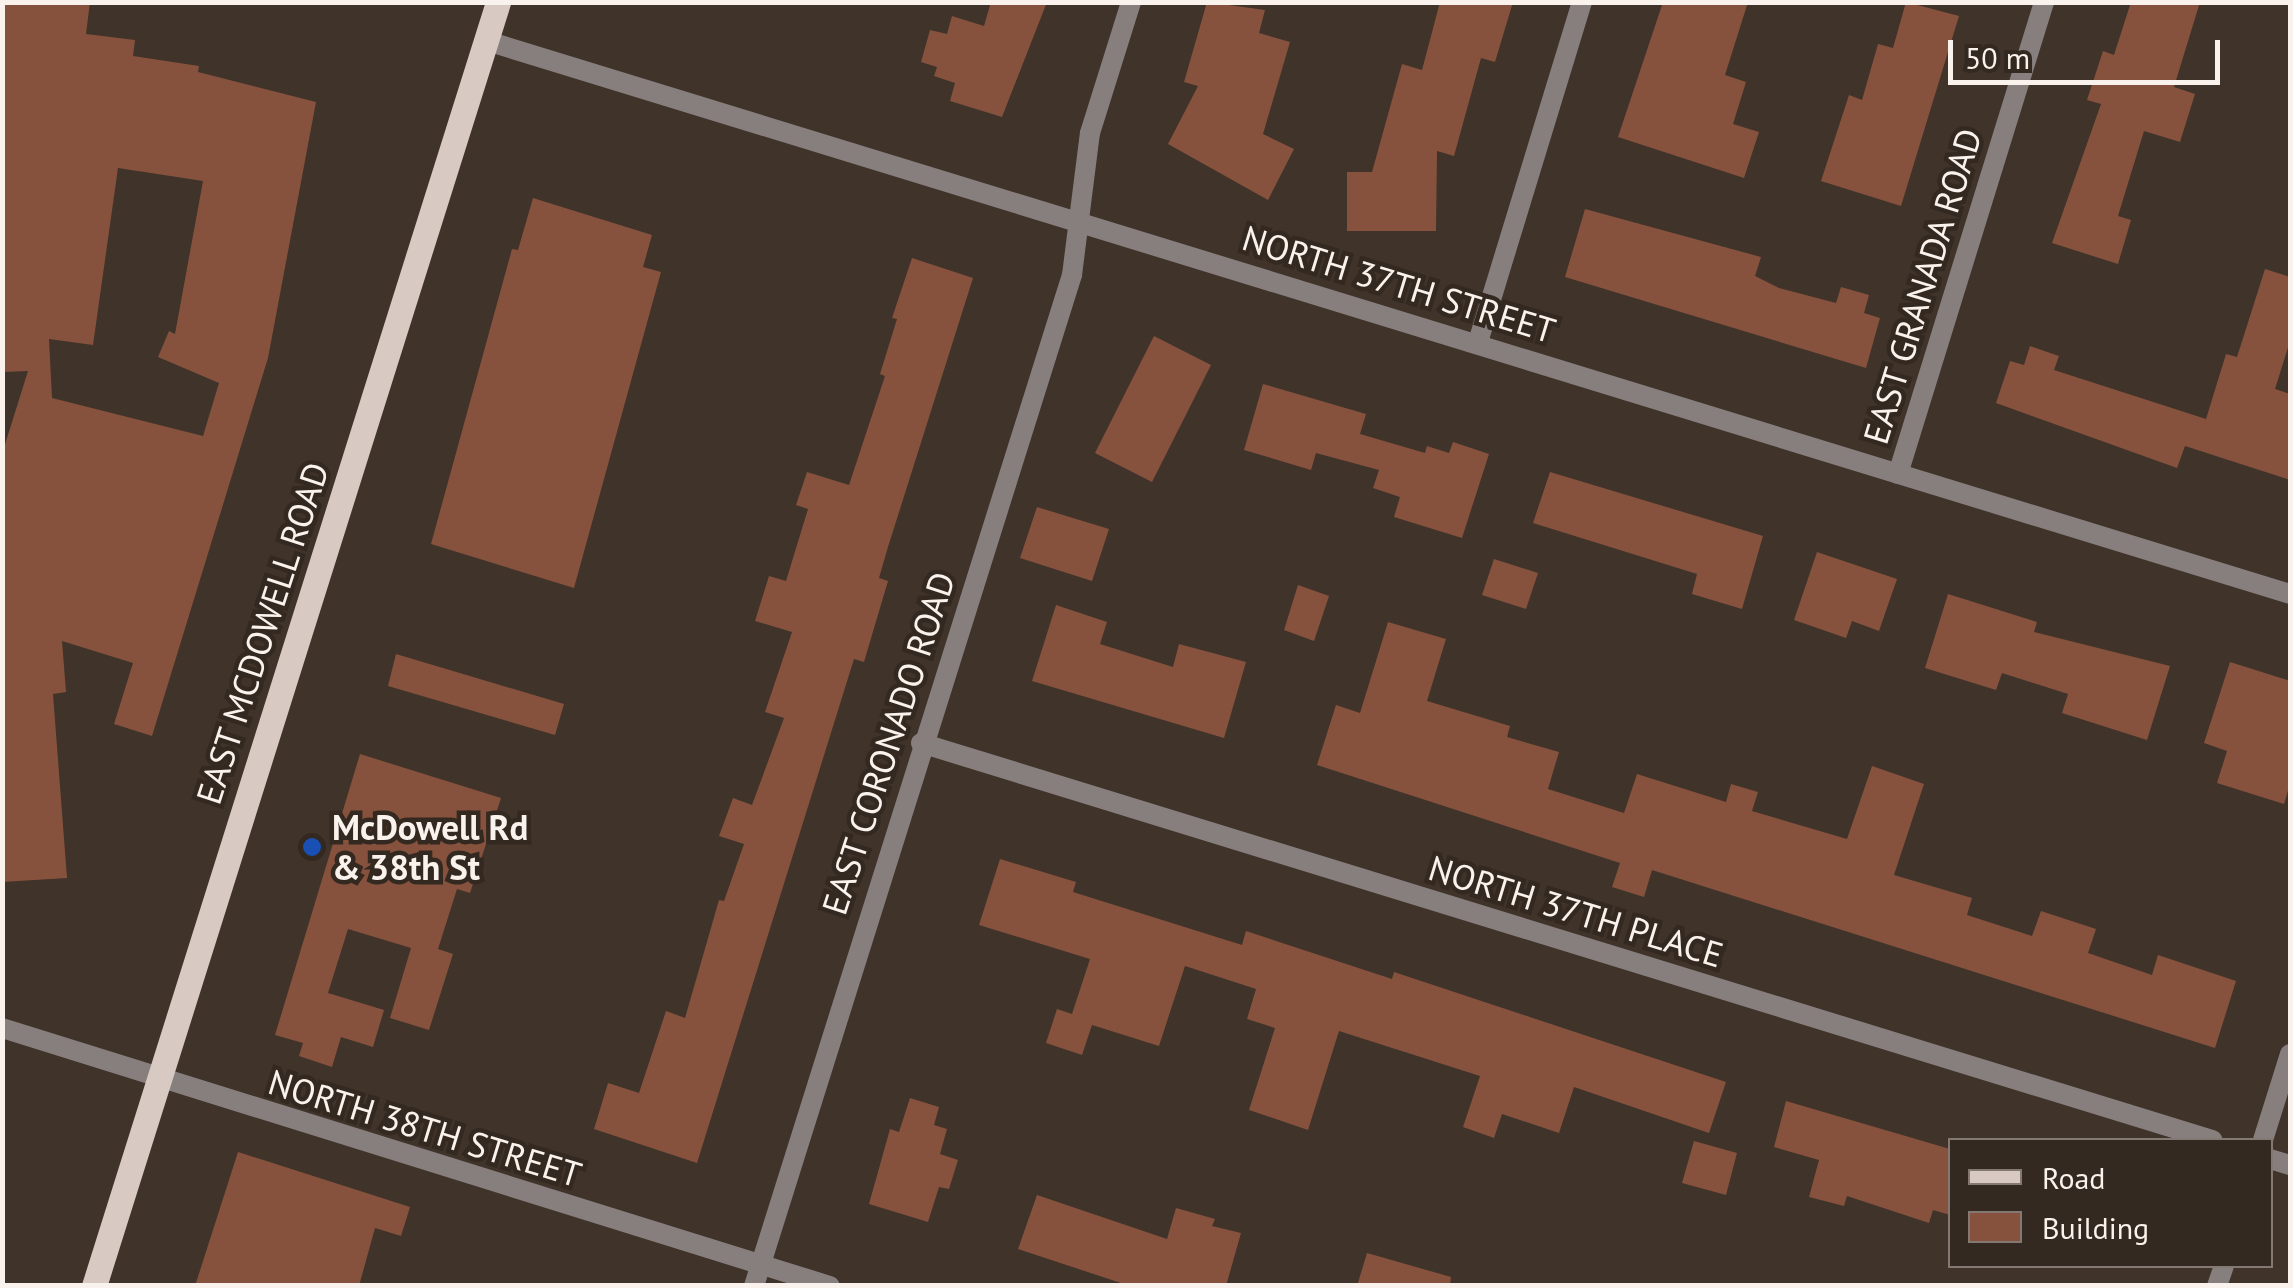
<!DOCTYPE html>
<style>
body{margin:0}
#map{position:relative;width:2293px;height:1288px;overflow:hidden;background:#3f332a;font-family:"PT Sans",sans-serif}
div>[style]{position:absolute}
.building>*{inset:0;background:#87523d}
.minor>*{height:20px;margin:-10px;padding:0 10px;transform-origin:10px;border-radius:10px;background:#877f7d}
.primary>*{height:25px;margin:-12.5px;padding:0 12.5px;transform-origin:12.5px;border-radius:12.5px;background:#d8c9c3}
.dots>*{width:28px;height:28px;translate:-50% -50%;box-sizing:border-box;border:5px solid #342920;border-radius:50%}
span{translate:-50% -50%;white-space:nowrap;text-align:center;line-height:1.15;-webkit-text-stroke:9px #342920;paint-order:stroke}
.street-label{font-size:35px;color:#faf2ec}
.poi-label{font-size:35px;color:#faf2ec;font-weight:700}
.left{translate:0 -50%;text-align:left}
.frame{position:absolute;inset:0;border:5px solid #faf2ec;pointer-events:none}
.legend{position:absolute;left:1948px;top:1138px;width:325px;height:130px;box-sizing:border-box;background:#342920;border:2px solid #837972;margin:0;padding:12px 18px;list-style:none;font-size:30px;color:#faf2ec}
.legend li{display:flex;align-items:center;gap:20px;height:50px}
.legend b{width:50px;border:2px solid #837972}
.scale{position:absolute;left:1948px;top:40px;width:272px;height:45px;box-sizing:border-box;border:5px solid #faf2ec;border-top:0;padding-left:12px;font-size:30px;line-height:35px;white-space:nowrap;color:#faf2ec;-webkit-text-stroke:8px #342920;paint-order:stroke}
</style>
<div id="map">
<div class="building">
<div style="clip-path:polygon(evenodd,2px 2px,90px 2px,86px 34px,135px 40px,133px 56px,199px 66px,198px 72px,316px 102px,268px 358px,152px 736px,114px 724px,133px 663px,62px 641px,66px 692px,53px 694px,67px 878px,2px 882px,2px 454px,28px 371px,2px 372px,2px 2px,118px 168px,203px 181px,175px 334px,169px 331px,158px 357px,219px 383px,203px 436px,52px 398px,49px 339px,93px 345px,118px 168px)"></div>
<div style="clip-path:polygon(991px 2px,1047px 2px,1002px 117px,950px 101px,955px 83px,934px 76px,937px 67px,921px 62px,930px 30px,947px 34px,952px 16px,984px 26px)"></div>
<div style="clip-path:polygon(1207px 2px,1265px 10px,1259px 33px,1290px 42px,1263px 134px,1294px 149px,1268px 200px,1168px 144px,1198px 86px,1184px 82px)"></div>
<div style="clip-path:polygon(1440px 2px,1513px 2px,1495px 62px,1481px 58px,1454px 156px,1437px 151px,1436px 231px,1347px 231px,1347px 172px,1372px 172px,1402px 64px,1422px 70px)"></div>
<div style="clip-path:polygon(1663px 2px,1748px 2px,1725px 75px,1746px 82px,1733px 124px,1759px 132px,1744px 178px,1618px 137px)"></div>
<div style="clip-path:polygon(1906px 2px,1959px 16px,1901px 206px,1821px 181px,1849px 95px,1862px 100px,1878px 44px,1893px 48px)"></div>
<div style="clip-path:polygon(2131px 2px,2200px 2px,2174px 87px,2195px 94px,2180px 142px,2144px 131px,2118px 216px,2131px 220px,2118px 264px,2052px 243px,2101px 104px,2087px 100px,2103px 51px,2114px 55px)"></div>
<div style="clip-path:polygon(533px 198px,652px 235px,643px 267px,661px 272px,574px 588px,431px 544px,512px 249px,518px 250px)"></div>
<div style="clip-path:polygon(1585px 209px,1761px 257px,1755px 276px,1779px 288px,1836px 303px,1841px 287px,1869px 295px,1864px 313px,1880px 318px,1866px 368px,1565px 277px)"></div>
<div style="clip-path:polygon(912px 258px,973px 278px,888px 547px,879px 578px,888px 581px,864px 662px,854px 659px,697px 1163px,594px 1129px,608px 1083px,639px 1093px,666px 1011px,685px 1018px,719px 900px,724px 901px,744px 844px,719px 836px,733px 798px,752px 805px,784px 718px,765px 712px,792px 632px,755px 621px,769px 576px,786px 581px,808px 509px,796px 505px,807px 472px,849px 485px,885px 376px,880px 374px,897px 319px,892px 318px)"></div>
<div style="clip-path:polygon(2265px 269px,2290px 277px,2290px 341px,2275px 389px,2290px 394px,2290px 480px,2185px 446px,2177px 468px,1996px 403px,2010px 361px,2024px 365px,2030px 346px,2059px 356px,2054px 370px,2206px 419px,2226px 354px,2237px 357px)"></div>
<div style="clip-path:polygon(1154px 336px,1211px 365px,1152px 482px,1095px 453px)"></div>
<div style="clip-path:polygon(1263px 384px,1366px 414px,1360px 434px,1425px 453px,1427px 446px,1449px 453px,1453px 442px,1489px 454px,1462px 538px,1394px 517px,1400px 497px,1373px 488px,1379px 470px,1316px 453px,1311px 470px,1244px 450px)"></div>
<div style="clip-path:polygon(1550px 472px,1763px 536px,1742px 609px,1692px 594px,1697px 574px,1533px 523px)"></div>
<div style="clip-path:polygon(1037px 507px,1109px 529px,1092px 581px,1020px 558px)"></div>
<div style="clip-path:polygon(1817px 552px,1897px 579px,1879px 631px,1852px 621px,1846px 638px,1794px 620px)"></div>
<div style="clip-path:polygon(1494px 559px,1538px 573px,1526px 609px,1482px 595px)"></div>
<div style="clip-path:polygon(1298px 585px,1329px 596px,1314px 641px,1284px 630px)"></div>
<div style="clip-path:polygon(1948px 594px,2037px 622px,2034px 632px,2170px 666px,2147px 740px,2062px 713px,2068px 694px,2002px 673px,1996px 690px,1925px 668px)"></div>
<div style="clip-path:polygon(1056px 605px,1107px 622px,1100px 644px,1173px 667px,1179px 644px,1246px 662px,1224px 738px,1032px 681px)"></div>
<div style="clip-path:polygon(1388px 622px,1446px 639px,1427px 701px,1510px 726px,1507px 737px,1559px 752px,1548px 789px,1624px 813px,1637px 774px,1726px 802px,1731px 784px,1758px 792px,1752px 811px,1847px 839px,1872px 766px,1924px 784px,1894px 875px,1972px 898px,1967px 915px,2032px 936px,2041px 911px,2096px 929px,2088px 953px,2152px 975px,2158px 955px,2236px 981px,2215px 1048px,1652px 870px,1644px 897px,1612px 887px,1620px 863px,1317px 765px,1336px 705px,1360px 713px)"></div>
<div style="clip-path:polygon(396px 654px,564px 704px,555px 735px,388px 686px)"></div>
<div style="clip-path:polygon(2230px 662px,2290px 681px,2290px 784px,2284px 804px,2217px 783px,2227px 751px,2204px 743px)"></div>
<div style="clip-path:polygon(360px 754px,501px 798px,470px 893px,457px 889px,438px 949px,453px 954px,429px 1030px,390px 1018px,411px 948px,348px 929px,328px 993px,384px 1010px,373px 1047px,341px 1037px,332px 1067px,299px 1056px,303px 1043px,275px 1035px)"></div>
<div style="clip-path:polygon(1000px 859px,1076px 882px,1073px 892px,1242px 945px,1246px 931px,1392px 979px,1394px 972px,1726px 1082px,1709px 1133px,1574px 1087px,1559px 1133px,1502px 1114px,1494px 1138px,1463px 1127px,1480px 1076px,1339px 1031px,1308px 1130px,1249px 1110px,1275px 1028px,1247px 1019px,1256px 989px,1185px 966px,1159px 1046px,1092px 1025px,1082px 1055px,1046px 1043px,1057px 1009px,1072px 1014px,1090px 959px,979px 925px)"></div>
<div style="clip-path:polygon(910px 1098px,939px 1107px,934px 1125px,947px 1129px,940px 1154px,958px 1160px,949px 1189px,939px 1187px,928px 1222px,869px 1204px,890px 1129px,899px 1132px)"></div>
<div style="clip-path:polygon(1786px 1101px,1950px 1149px,1950px 1215px,1933px 1210px,1929px 1223px,1847px 1196px,1844px 1206px,1809px 1197px,1819px 1160px,1774px 1147px)"></div>
<div style="clip-path:polygon(1694px 1141px,1737px 1153px,1726px 1195px,1682px 1183px)"></div>
<div style="clip-path:polygon(238px 1152px,410px 1207px,401px 1236px,375px 1228px,359px 1286px,195px 1286px)"></div>
<div style="clip-path:polygon(1037px 1195px,1167px 1239px,1176px 1208px,1215px 1219px,1212px 1226px,1241px 1233px,1226px 1286px,1130px 1286px,1018px 1249px)"></div>
<div style="clip-path:polygon(1367px 1253px,1451px 1277px,1450px 1286px,1357px 1286px)"></div>
</div>
<div class="minor">
<div style="left:487px;top:41px;width:1886px;rotate:17.05deg"></div>
<div style="left:1478px;top:342px;width:356px;rotate:-73deg"></div>
<div style="left:1898px;top:474px;width:494px;rotate:-72.8deg"></div>
<div style="left:921px;top:743px;width:1351px;rotate:17.09deg"></div>
<div style="left:2px;top:1028px;width:867px;rotate:17.31deg"></div>
<div style="left:2263px;top:1140px;width:90px;rotate:-72.6deg"></div>
<div style="left:2270px;top:1159px;width:21px;rotate:17deg"></div>
<div style="left:754px;top:1286px;width:1060px;rotate:-72.54deg"></div>
<div style="left:1072px;top:275px;width:143px;rotate:-82.8deg"></div>
<div style="left:1090px;top:133px;width:137px;rotate:-72.6deg"></div>
<div style="left:2217px;top:1286px;width:21px;rotate:-71deg"></div>
</div>
<div class="primary">
<div style="left:94px;top:1286px;width:1346px;rotate:-72.53deg"></div>
</div>
<div class="dots">
<div style="left:312px;top:847px;background:#1a4fb4"></div>
</div>
<div class="street-label">
<span style="left:1399px;top:284px;rotate:17deg">NORTH 37TH STREET</span>
<span style="left:1922px;top:286px;rotate:-73deg">EAST GRANADA ROAD</span>
<span style="left:262px;top:633px;rotate:-72deg">EAST MCDOWELL ROAD</span>
<span style="left:888px;top:743px;rotate:-72deg">EAST CORONADO ROAD</span>
<span style="left:1576px;top:911px;rotate:17deg">NORTH 37TH PLACE</span>
<span style="left:425px;top:1128px;rotate:17deg">NORTH 38TH STREET</span>
</div>
<div class="poi-label">
<span class="left" style="left:332px;top:847px">McDowell Rd<br>&amp; 38th St</span>
</div>
<div class="frame"></div>
<ul class="legend">
<li><b style="height:12px;background:#d8c9c3"></b>Road</li>
<li><b style="height:28px;background:#87523d"></b>Building</li>
</ul>
<div class="scale">50 m</div>
</div>
